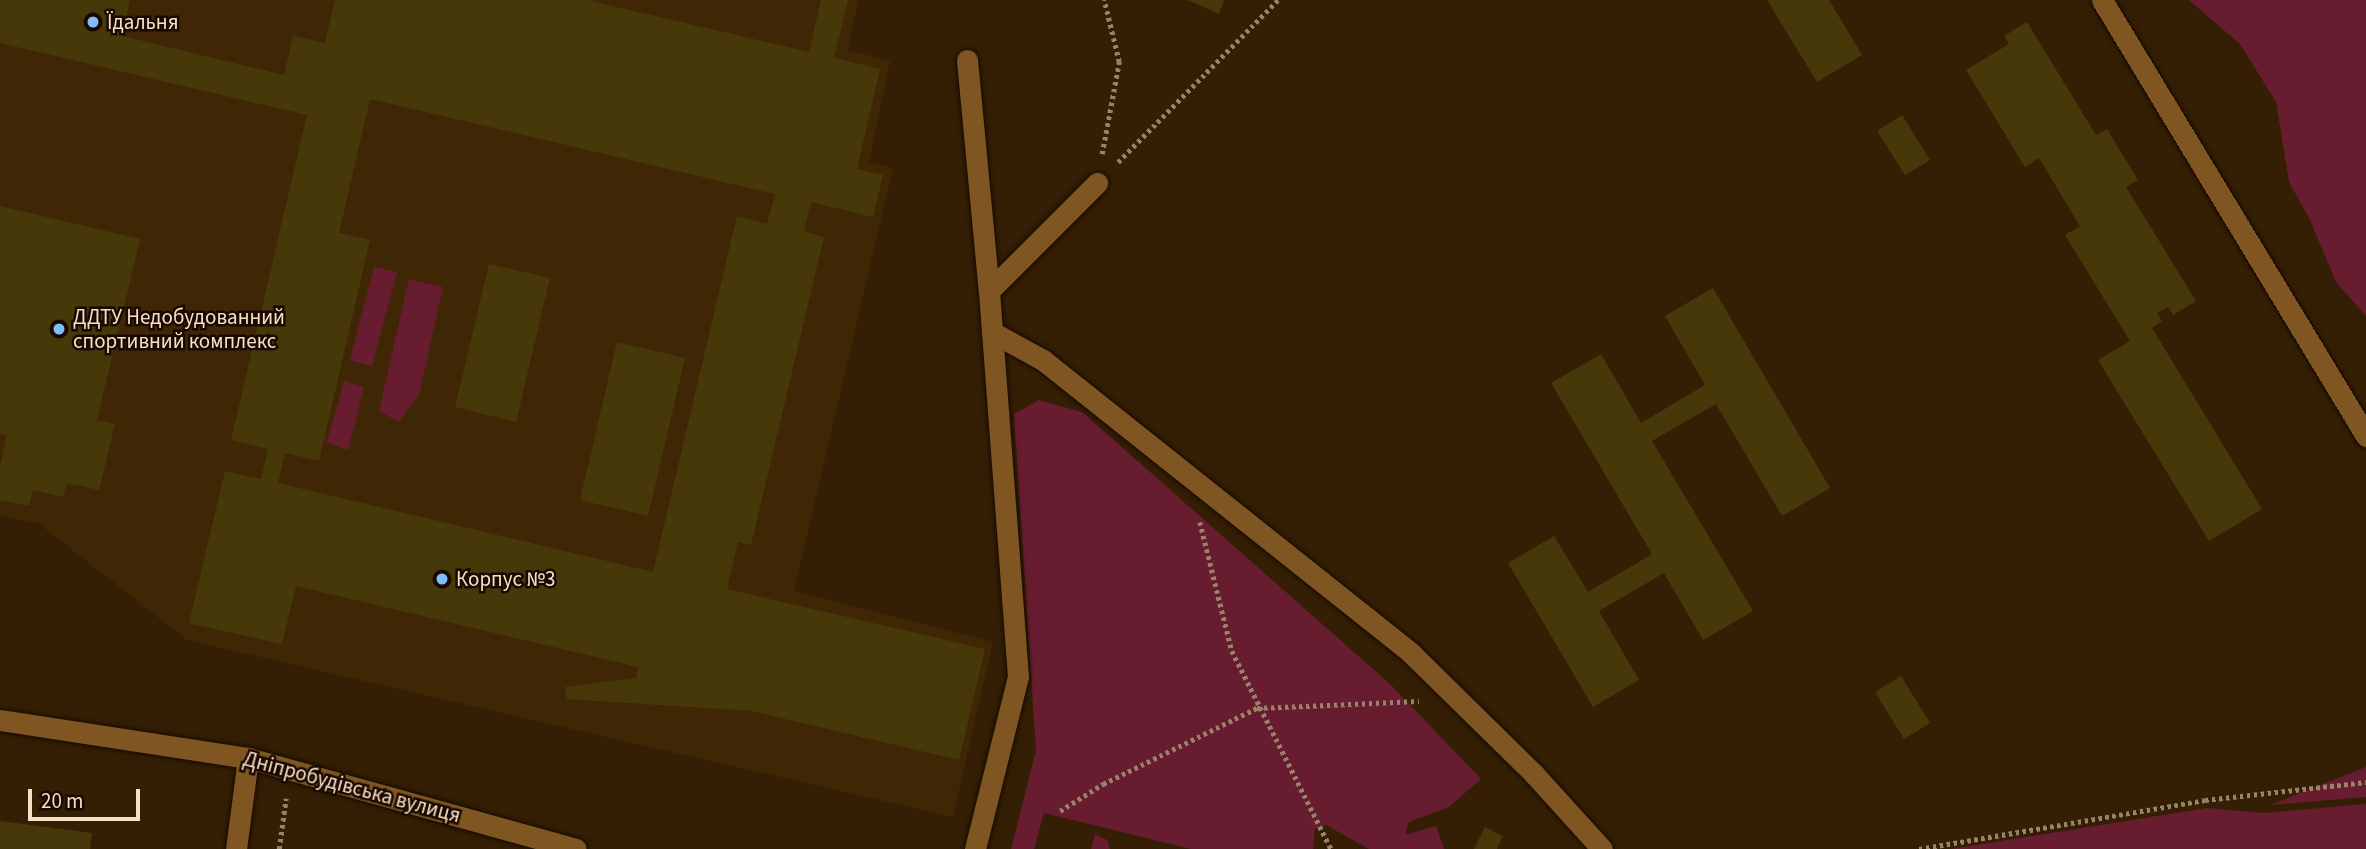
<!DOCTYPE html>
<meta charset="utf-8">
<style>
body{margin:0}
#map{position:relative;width:2366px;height:849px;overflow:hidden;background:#341f04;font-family:"Source Sans 3",sans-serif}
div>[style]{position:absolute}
.built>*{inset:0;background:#3f2706}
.green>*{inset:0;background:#671d2f}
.building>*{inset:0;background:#47380a}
.path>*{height:4.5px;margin-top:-2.25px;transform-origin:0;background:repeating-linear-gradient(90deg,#998368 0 3.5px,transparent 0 7px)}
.roads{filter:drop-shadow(0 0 2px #170a00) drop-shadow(0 0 2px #170a00)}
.lane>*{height:21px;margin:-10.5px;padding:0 10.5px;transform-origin:10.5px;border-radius:10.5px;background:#7f5622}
.street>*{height:21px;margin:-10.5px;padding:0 10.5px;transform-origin:10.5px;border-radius:10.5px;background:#7f5622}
.secondary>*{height:21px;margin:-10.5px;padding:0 10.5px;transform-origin:10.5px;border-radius:10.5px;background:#7f5622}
.dots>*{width:19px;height:19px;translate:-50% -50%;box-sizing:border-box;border:4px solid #190900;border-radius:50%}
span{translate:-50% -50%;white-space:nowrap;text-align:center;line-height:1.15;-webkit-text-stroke:5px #190900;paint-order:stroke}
.poi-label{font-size:21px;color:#f8e0c6}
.left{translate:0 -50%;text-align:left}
.street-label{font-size:21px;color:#f8e0c6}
.scale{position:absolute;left:28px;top:789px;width:112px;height:32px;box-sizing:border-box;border:4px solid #f8e0c6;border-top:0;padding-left:9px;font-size:21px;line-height:24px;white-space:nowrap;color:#f8e0c6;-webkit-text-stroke:5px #190900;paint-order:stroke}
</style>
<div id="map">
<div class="built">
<div style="clip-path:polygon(0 0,858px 0,848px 50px,890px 61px,869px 162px,893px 168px,794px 591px,993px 642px,953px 817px,187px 640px,38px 523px,0 516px)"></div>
</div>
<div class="green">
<div style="clip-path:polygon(2189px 0,2366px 0,2366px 316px,2336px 282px,2310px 220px,2289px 182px,2276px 102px,2240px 44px)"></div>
<div style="clip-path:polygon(374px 267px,397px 272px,372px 366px,350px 360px)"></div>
<div style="clip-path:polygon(409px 279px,443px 287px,419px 395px,399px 422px,379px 411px)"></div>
<div style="clip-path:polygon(344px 381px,364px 387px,348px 450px,327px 443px)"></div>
<div style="clip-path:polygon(1039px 400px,1082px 412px,1390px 684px,1481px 779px,1449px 807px,1409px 822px,1405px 835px,1436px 826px,1444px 849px,1369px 849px,1326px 825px,1315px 829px,1313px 849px,1191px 849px,1044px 813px,1034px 849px,1011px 849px,1036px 751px,1014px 414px)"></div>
<div style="clip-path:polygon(2366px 767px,2366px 797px,2270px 805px)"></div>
<div style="clip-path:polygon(2366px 804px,2366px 849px,1951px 849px,2207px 808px,2264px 813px)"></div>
<div style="clip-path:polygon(1095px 834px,1107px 840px,1110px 849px,1091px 849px)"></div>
</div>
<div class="building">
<div style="clip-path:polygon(evenodd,0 0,130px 0,122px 36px,284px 75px,293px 36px,325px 43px,335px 0,587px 0,809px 52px,821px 0,848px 0,834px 58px,880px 69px,857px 169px,883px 175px,873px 217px,811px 202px,804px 232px,824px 237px,751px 545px,738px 542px,727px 589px,985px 649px,959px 760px,751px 711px,567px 699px,565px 687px,636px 678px,638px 667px,296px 586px,282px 644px,189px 623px,225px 471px,261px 479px,268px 449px,231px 440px,307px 115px,0 43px,0 0,370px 99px,775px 194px,767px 224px,737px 216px,653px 572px,278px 483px,285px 453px,319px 461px,370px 240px,339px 233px,370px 99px)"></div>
<div style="clip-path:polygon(1188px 0,1224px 0,1219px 14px)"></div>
<div style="clip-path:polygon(1767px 0,1829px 0,1862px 55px,1817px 82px)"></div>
<div style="clip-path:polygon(2027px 22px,2096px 135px,2107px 129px,2138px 180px,2126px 187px,2196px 301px,2173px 315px,2168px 307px,2157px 313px,2162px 321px,2152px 328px,2262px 509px,2209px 541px,2098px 360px,2130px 341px,2065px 235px,2080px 226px,2039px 158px,2025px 167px,1966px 70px,2009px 44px,2004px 36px)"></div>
<div style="clip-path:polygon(1902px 115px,1930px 160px,1905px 175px,1877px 131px)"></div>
<div style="clip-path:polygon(0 206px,140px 239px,97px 420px,115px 424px,99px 490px,67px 483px,63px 497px,33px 490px,29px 506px,0 500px,0 466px,7px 436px,0 434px)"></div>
<div style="clip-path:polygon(489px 264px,550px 278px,516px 422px,455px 407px)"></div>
<div style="clip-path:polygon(1713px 288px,1830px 488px,1782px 516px,1716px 404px,1652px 441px,1753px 611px,1703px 640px,1664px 573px,1599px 611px,1639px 680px,1593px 707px,1508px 563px,1554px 536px,1588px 592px,1652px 554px,1551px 383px,1601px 354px,1641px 423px,1705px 385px,1665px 316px)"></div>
<div style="clip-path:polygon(617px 342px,685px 358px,648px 516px,580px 500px)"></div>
<div style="clip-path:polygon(1901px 676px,1930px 723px,1904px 739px,1875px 692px)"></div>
<div style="clip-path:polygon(0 821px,92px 833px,90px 849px,0 849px)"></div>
<div style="clip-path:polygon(1485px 827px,1503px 836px,1497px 849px,1474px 849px)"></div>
</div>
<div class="path">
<div style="left:1102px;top:154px;width:94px;rotate:-79.5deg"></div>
<div style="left:1119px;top:62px;width:64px;rotate:-103.6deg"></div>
<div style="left:1118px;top:162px;width:228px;rotate:-45.4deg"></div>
<div style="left:1200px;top:522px;width:133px;rotate:76.1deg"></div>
<div style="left:1232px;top:651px;width:221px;rotate:63.4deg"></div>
<div style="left:1060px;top:811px;width:51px;rotate:-32.1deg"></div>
<div style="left:1103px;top:784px;width:172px;rotate:-26.3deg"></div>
<div style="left:1257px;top:708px;width:162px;rotate:-2.5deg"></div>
<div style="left:279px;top:849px;width:51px;rotate:-82.2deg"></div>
<div style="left:1919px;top:849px;width:290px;rotate:-9.7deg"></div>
<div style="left:2205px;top:800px;width:162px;rotate:-6.4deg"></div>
</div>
<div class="roads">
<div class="lane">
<div style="left:2102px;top:0;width:510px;rotate:58.8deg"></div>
<div style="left:967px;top:60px;width:232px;rotate:84.6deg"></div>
<div style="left:992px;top:332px;width:58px;rotate:28.8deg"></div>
<div style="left:1043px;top:360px;width:470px;rotate:38.5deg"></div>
<div style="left:1411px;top:653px;width:173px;rotate:44.5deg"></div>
<div style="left:1534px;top:774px;width:101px;rotate:47.8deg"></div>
<div style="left:975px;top:849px;width:177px;rotate:-76deg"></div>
<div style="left:1018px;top:677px;width:387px;rotate:-94.3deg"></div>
<div style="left:989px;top:291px;width:153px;rotate:-45deg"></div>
</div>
<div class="street">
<div style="left:236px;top:849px;width:92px;rotate:-82.5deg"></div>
</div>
<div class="secondary">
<div style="left:0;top:720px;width:251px;rotate:8.7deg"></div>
<div style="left:248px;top:758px;width:340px;rotate:15.5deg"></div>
</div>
</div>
<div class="dots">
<div style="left:93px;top:22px;background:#80bdfa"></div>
<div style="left:59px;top:329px;background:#80bdfa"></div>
<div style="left:442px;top:579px;background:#80bdfa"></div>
</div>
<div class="poi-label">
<span class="left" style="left:107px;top:22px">Їдальня</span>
<span class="left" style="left:73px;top:329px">ДДТУ Недобудованний<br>спортивний комплекс</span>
<span class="left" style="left:456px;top:579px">Корпус №3</span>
</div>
<div class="street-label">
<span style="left:352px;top:787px;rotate:15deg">Дніпробудівська вулиця</span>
</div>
<div class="scale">20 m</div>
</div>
